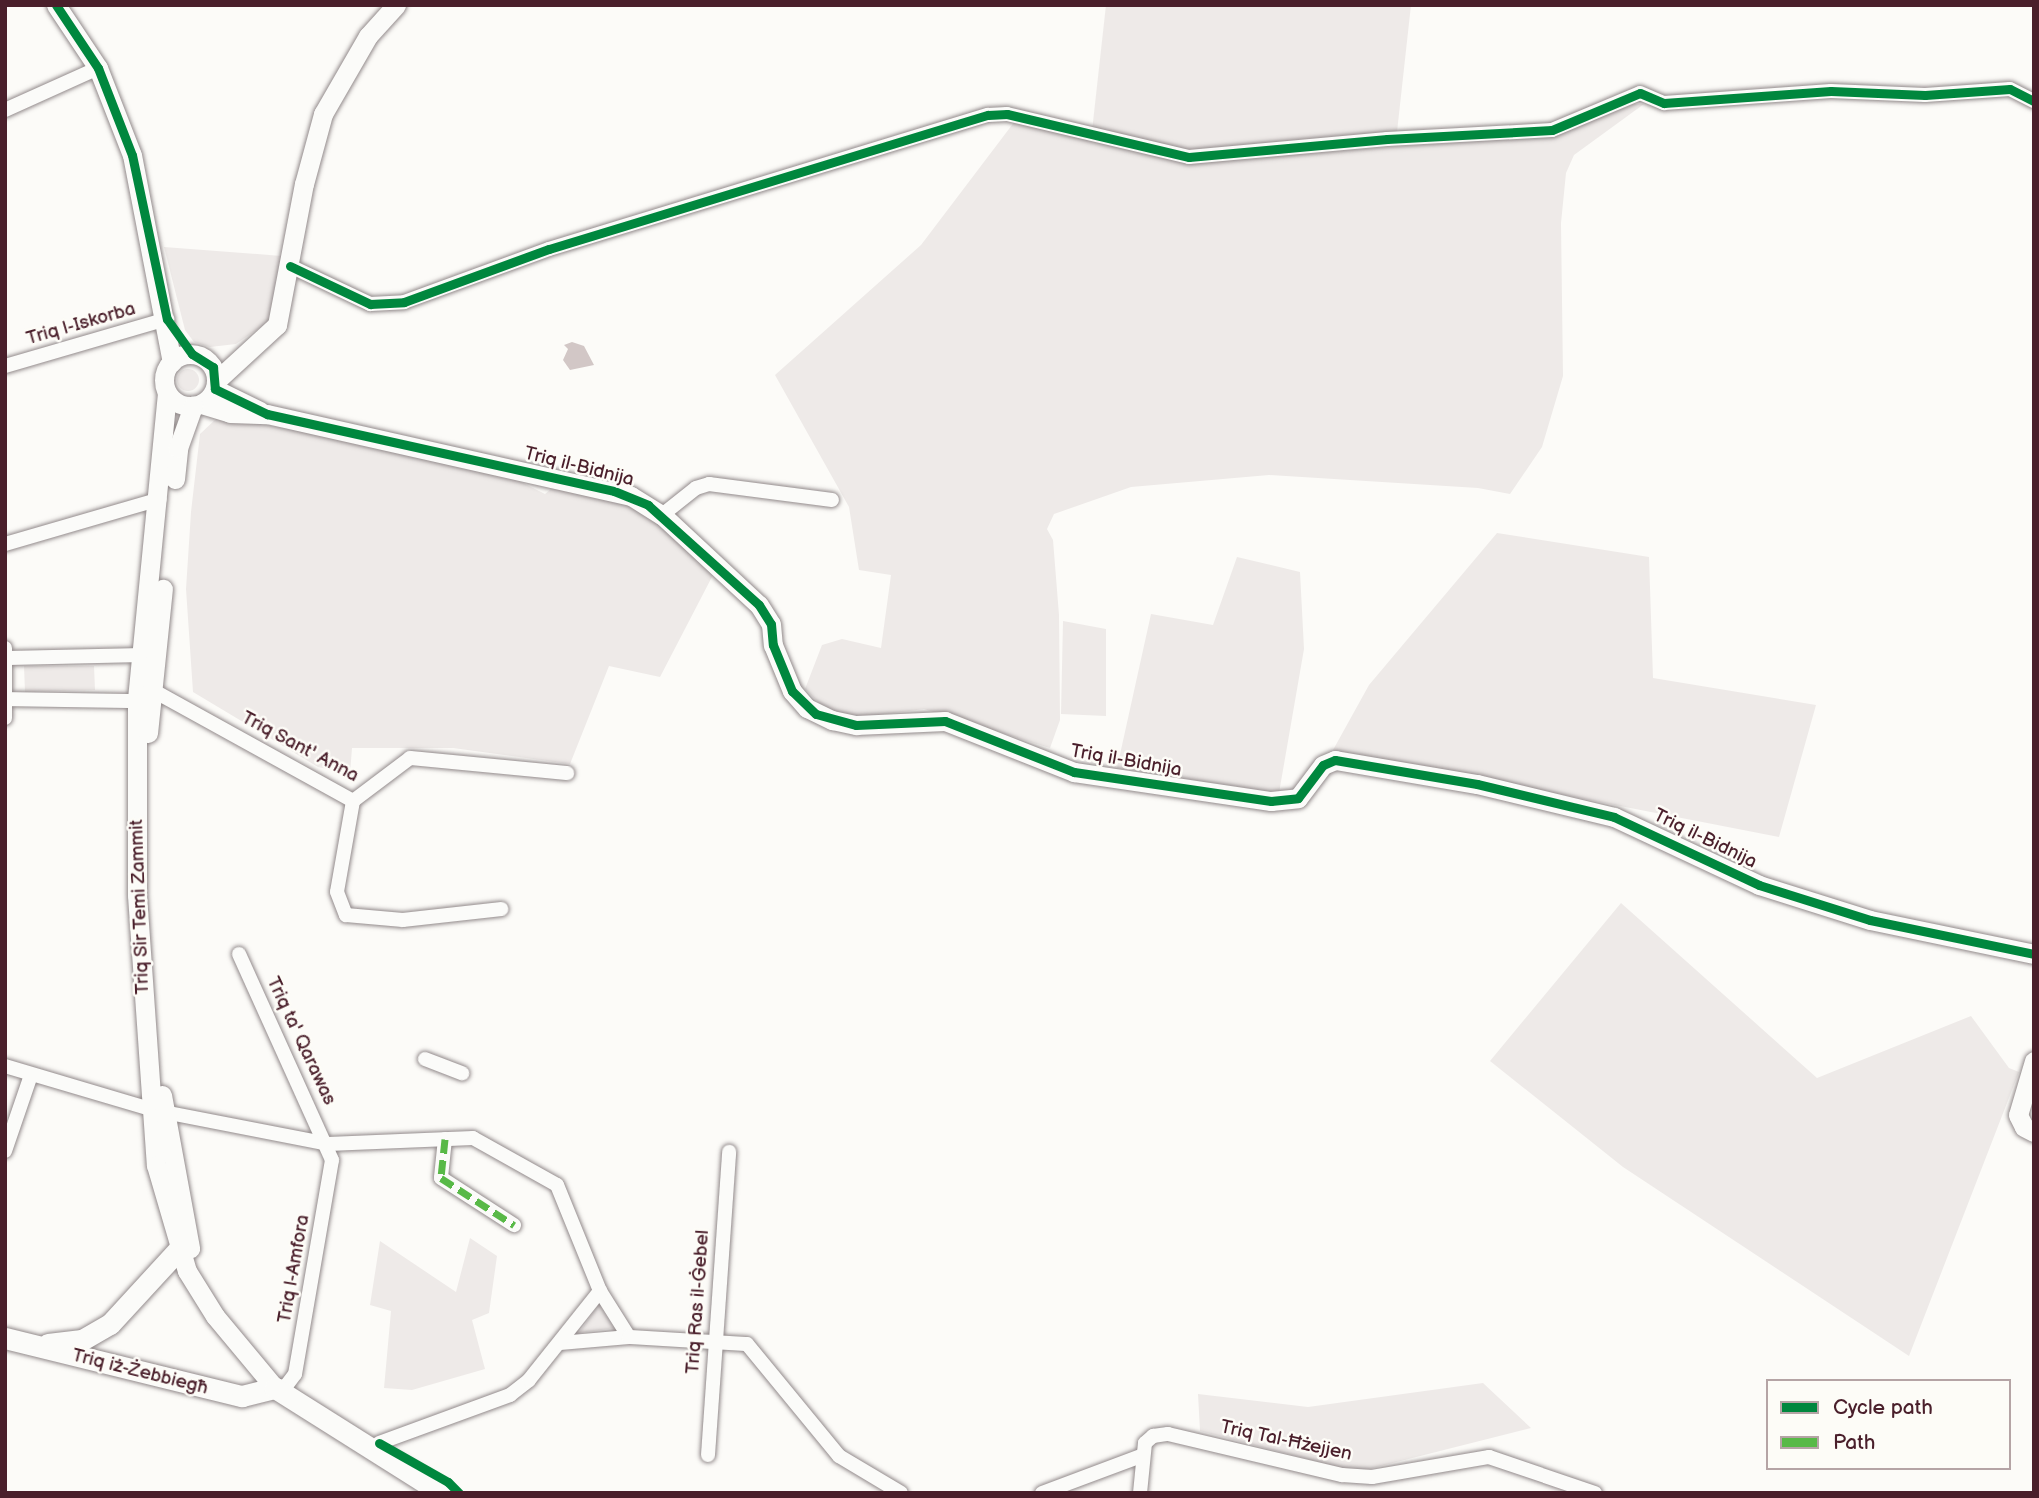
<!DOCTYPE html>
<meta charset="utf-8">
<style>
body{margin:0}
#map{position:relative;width:2039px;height:1498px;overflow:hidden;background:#fcfbf8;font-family:"Balsamiq Sans",sans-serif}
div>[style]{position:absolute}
.green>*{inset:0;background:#eeeae8}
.round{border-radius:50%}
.water>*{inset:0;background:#d2c7c6}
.roads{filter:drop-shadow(0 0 2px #928a8b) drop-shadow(0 0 2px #928a8b)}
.street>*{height:14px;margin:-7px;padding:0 7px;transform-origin:7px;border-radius:7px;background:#fbfbf9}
.secondary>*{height:19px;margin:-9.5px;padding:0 9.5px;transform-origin:9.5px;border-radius:9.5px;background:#fbfbf9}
.secondary>.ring{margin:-9.5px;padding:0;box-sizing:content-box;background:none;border:19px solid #fbfbf9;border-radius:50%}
.primary>*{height:21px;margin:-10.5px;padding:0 10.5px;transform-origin:10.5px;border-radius:10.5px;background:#fbfbf9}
.quiet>*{height:7px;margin-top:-3.5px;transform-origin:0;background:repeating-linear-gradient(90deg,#58b947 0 14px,transparent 0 21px)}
.cycleway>*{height:9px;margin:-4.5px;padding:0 4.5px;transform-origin:4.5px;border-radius:4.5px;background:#00873e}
span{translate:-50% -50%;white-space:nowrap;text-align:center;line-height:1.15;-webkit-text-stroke:5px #fdfcf7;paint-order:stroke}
.street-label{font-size:19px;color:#4a1f2b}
.frame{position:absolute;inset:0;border:7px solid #4a1f2b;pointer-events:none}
.legend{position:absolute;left:1766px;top:1379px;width:245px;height:91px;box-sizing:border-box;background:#fdfcf7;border:2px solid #b5a4a5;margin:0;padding:9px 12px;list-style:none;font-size:21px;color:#4a1f2b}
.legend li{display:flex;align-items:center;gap:14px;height:35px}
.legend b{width:35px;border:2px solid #b5a4a5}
</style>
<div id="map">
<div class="green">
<div style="clip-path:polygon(1106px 5px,1411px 5px,1397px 132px,1193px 151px,1092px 131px)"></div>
<div style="clip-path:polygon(1634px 104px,1644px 104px,1574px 155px,1566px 173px,1561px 223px,1563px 376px,1542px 447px,1510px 494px,1478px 488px,1269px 475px,1131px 487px,1054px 514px,1047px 529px,1053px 540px,1059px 615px,1060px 720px,1050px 748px,924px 709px,864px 717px,828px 712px,805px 689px,822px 645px,842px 639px,881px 648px,891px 575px,859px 570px,849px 507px,775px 375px,921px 245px,1015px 121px,1189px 162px,1556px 135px)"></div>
<div style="clip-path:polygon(164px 247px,282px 256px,268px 322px,236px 344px,210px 347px,194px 342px,185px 330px)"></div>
<div class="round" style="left:177px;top:369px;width:22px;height:22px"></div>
<div style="clip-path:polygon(218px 417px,373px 443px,519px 481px,545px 494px,557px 484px,637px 505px,714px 573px,660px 677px,609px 666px,570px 764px,453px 748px,352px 748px,350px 774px,318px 767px,193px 692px,186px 589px,191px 512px,200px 434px)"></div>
<div style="clip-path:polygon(1497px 533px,1649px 557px,1653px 678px,1816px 705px,1779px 837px,1333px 750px,1369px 685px)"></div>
<div style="clip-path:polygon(1237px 557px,1300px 572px,1304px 649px,1279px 793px,1117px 768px,1151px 614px,1213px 625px)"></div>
<div style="clip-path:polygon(1063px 621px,1106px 629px,1106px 716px,1061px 714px)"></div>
<div style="clip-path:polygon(24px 666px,94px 666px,95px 690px,25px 692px)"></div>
<div style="clip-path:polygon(1621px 903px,1817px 1078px,1971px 1016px,2009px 1068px,2019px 1072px,1909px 1356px,1623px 1167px,1490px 1061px)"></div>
<div style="clip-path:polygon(470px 1238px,497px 1256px,489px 1313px,472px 1320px,485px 1369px,412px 1390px,384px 1388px,391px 1311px,370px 1305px,380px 1241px,456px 1292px)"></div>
<div style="clip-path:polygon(599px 1304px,614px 1328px,579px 1333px)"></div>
<div style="clip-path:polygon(1483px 1383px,1531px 1428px,1357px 1472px,1200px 1431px,1198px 1394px,1308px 1407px)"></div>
</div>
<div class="water">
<div style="clip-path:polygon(572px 342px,584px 346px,594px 365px,570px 370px,563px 360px,568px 349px,564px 345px)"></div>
</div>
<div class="roads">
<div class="street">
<div style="left:5px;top:110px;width:102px;rotate:-24.3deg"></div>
<div style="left:290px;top:266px;width:89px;rotate:25.4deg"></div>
<div style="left:370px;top:304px;width:34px;rotate:-3deg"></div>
<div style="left:404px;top:302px;width:154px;rotate:-20.1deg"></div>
<div style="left:549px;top:249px;width:459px;rotate:-17deg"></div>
<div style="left:988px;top:115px;width:19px;rotate:-3deg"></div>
<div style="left:1007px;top:114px;width:187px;rotate:13.3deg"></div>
<div style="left:1189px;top:157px;width:199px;rotate:-5.2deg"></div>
<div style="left:1387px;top:139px;width:165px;rotate:-3.1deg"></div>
<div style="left:1552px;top:130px;width:95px;rotate:-22.8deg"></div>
<div style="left:1640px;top:93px;width:26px;rotate:23deg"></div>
<div style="left:1664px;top:103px;width:167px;rotate:-4.1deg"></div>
<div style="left:1831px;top:91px;width:94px;rotate:2.4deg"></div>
<div style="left:1925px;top:95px;width:85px;rotate:-4deg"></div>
<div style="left:2010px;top:89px;width:27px;rotate:27deg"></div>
<div style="left:5px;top:366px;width:169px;rotate:-16.2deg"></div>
<div style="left:662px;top:515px;width:43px;rotate:-38.5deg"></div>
<div style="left:696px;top:488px;width:14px;rotate:-17deg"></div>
<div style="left:709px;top:484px;width:124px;rotate:7.4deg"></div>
<div style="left:5px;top:544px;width:161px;rotate:-16.2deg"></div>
<div style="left:5px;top:648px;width:70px;rotate:90deg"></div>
<div style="left:8px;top:658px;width:135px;rotate:-1.3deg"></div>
<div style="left:145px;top:686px;width:238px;rotate:28.9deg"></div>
<div style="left:353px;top:801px;width:71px;rotate:-37deg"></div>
<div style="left:410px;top:758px;width:158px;rotate:5.5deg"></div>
<div style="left:8px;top:699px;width:129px;rotate:0.9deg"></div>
<div style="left:353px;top:801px;width:92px;rotate:100deg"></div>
<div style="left:337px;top:892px;width:25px;rotate:69deg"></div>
<div style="left:346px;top:915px;width:57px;rotate:5deg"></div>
<div style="left:403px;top:920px;width:99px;rotate:-6.4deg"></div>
<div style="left:239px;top:954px;width:226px;rotate:65.7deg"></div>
<div style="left:332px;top:1160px;width:217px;rotate:99.8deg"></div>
<div style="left:295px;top:1374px;width:15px;rotate:127deg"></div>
<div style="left:286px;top:1386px;width:11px;rotate:170deg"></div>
<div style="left:425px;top:1059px;width:40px;rotate:21deg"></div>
<div style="left:5px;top:1066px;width:151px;rotate:16.5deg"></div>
<div style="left:164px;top:1112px;width:167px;rotate:11deg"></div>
<div style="left:328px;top:1144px;width:145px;rotate:-2.4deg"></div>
<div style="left:473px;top:1138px;width:96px;rotate:29.2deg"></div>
<div style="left:557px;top:1185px;width:114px;rotate:67.9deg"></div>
<div style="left:600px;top:1291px;width:54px;rotate:57.8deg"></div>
<div style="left:445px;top:1139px;width:39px;rotate:96deg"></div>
<div style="left:441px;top:1178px;width:87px;rotate:32.8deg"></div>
<div style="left:5px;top:1151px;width:80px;rotate:-71.1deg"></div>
<div style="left:560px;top:1343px;width:69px;rotate:-5deg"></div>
<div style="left:629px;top:1337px;width:118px;rotate:3.4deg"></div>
<div style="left:747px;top:1344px;width:145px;rotate:50.6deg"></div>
<div style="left:839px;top:1456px;width:72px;rotate:30.8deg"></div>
<div style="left:379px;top:1443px;width:140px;rotate:-20.1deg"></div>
<div style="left:510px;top:1395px;width:24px;rotate:-38deg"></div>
<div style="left:529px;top:1380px;width:114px;rotate:-51.4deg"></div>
<div style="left:708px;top:1455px;width:304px;rotate:-86deg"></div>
<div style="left:1042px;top:1493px;width:106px;rotate:-20.5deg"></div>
<div style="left:1140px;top:1493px;width:50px;rotate:-84.3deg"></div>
<div style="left:1145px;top:1443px;width:11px;rotate:-41deg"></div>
<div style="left:1153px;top:1436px;width:15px;rotate:-8deg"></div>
<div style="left:1168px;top:1434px;width:179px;rotate:13.3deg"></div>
<div style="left:1342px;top:1475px;width:30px;rotate:4deg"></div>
<div style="left:1372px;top:1477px;width:119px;rotate:-9.7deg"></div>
<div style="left:1489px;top:1457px;width:112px;rotate:18.8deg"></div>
</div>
<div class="secondary">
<div style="left:56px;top:5px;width:76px;rotate:56.3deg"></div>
<div style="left:98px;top:68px;width:93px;rotate:68.7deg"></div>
<div style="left:132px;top:155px;width:211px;rotate:79.1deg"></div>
<div class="ring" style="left:164px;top:354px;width:33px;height:33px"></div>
<div style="left:216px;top:381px;width:83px;rotate:-42.6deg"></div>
<div style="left:277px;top:325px;width:144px;rotate:-79.2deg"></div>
<div style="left:304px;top:184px;width:73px;rotate:-74.8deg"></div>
<div style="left:323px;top:114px;width:90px;rotate:-60deg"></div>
<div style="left:368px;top:36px;width:42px;rotate:-47.9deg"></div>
<div style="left:215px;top:389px;width:50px;rotate:26.1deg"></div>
<div style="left:167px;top:393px;width:309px;rotate:95.6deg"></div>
<div style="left:137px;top:701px;width:194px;rotate:90deg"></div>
<div style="left:137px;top:895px;width:271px;rotate:86deg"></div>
<div style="left:156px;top:1165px;width:110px;rotate:73.7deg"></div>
<div style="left:187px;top:1271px;width:53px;rotate:58.1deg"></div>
<div style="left:215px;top:1316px;width:94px;rotate:50.2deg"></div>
<div style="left:201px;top:404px;width:30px;rotate:17deg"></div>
<div style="left:230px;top:413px;width:37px;rotate:2deg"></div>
<div style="left:267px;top:414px;width:373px;rotate:12.7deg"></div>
<div style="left:631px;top:496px;width:36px;rotate:32deg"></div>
<div style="left:662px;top:515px;width:132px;rotate:42.9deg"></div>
<div style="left:759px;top:605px;width:22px;rotate:58deg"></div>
<div style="left:771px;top:624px;width:21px;rotate:85deg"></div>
<div style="left:773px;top:645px;width:50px;rotate:67.6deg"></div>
<div style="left:792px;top:691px;width:23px;rotate:49deg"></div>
<div style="left:807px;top:708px;width:28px;rotate:26deg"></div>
<div style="left:832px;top:720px;width:25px;rotate:12deg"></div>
<div style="left:856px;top:725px;width:89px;rotate:-2.6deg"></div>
<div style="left:945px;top:721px;width:139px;rotate:21.6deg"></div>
<div style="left:1074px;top:772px;width:199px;rotate:8.4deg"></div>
<div style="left:1271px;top:801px;width:27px;rotate:-6deg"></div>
<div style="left:1298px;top:798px;width:41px;rotate:-52.9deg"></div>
<div style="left:1323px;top:765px;width:13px;rotate:-23deg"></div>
<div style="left:1335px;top:760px;width:144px;rotate:9.6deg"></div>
<div style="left:1477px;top:784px;width:141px;rotate:13.5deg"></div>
<div style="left:1614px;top:817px;width:160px;rotate:25.1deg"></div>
<div style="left:1759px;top:885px;width:116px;rotate:17.5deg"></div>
<div style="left:1870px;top:920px;width:167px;rotate:11.7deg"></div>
<div style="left:175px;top:479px;width:31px;rotate:-84deg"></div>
<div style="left:178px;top:448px;width:45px;rotate:-70.3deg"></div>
<div style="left:148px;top:733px;width:145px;rotate:-84.1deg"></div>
<div style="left:2034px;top:1061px;width:56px;rotate:106.5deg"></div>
<div style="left:2018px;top:1115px;width:13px;rotate:63deg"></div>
<div style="left:2024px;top:1127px;width:11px;rotate:27deg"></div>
<div style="left:162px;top:1095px;width:156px;rotate:79.6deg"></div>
</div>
<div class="primary">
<div style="left:5px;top:1338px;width:244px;rotate:13.8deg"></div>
<div style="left:242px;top:1396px;width:34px;rotate:-14deg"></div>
<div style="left:275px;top:1388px;width:197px;rotate:32.2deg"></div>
<div style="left:48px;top:1344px;width:34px;rotate:-7deg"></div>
<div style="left:82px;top:1340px;width:32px;rotate:-30deg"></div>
<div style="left:110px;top:1324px;width:100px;rotate:-47.4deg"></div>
</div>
</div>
<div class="quiet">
<div style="left:445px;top:1139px;width:39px;rotate:96deg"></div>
<div style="left:441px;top:1178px;width:87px;rotate:32.8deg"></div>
</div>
<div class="cycleway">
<div style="left:56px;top:5px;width:76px;rotate:56.3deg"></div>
<div style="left:98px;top:68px;width:93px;rotate:68.7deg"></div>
<div style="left:132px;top:155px;width:168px;rotate:78deg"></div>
<div style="left:167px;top:319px;width:43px;rotate:54.5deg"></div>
<div style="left:192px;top:354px;width:25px;rotate:32deg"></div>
<div style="left:213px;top:367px;width:22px;rotate:85deg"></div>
<div style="left:215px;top:389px;width:58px;rotate:25.7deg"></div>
<div style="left:267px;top:414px;width:355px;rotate:12.5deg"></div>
<div style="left:614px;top:491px;width:37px;rotate:22deg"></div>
<div style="left:648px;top:505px;width:149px;rotate:42deg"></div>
<div style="left:759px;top:605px;width:22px;rotate:58deg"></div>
<div style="left:771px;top:624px;width:21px;rotate:85deg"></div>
<div style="left:773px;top:645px;width:50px;rotate:67.6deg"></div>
<div style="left:792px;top:691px;width:33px;rotate:44deg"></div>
<div style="left:816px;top:714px;width:41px;rotate:15.4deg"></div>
<div style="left:856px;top:725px;width:89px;rotate:-2.6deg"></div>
<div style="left:945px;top:721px;width:139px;rotate:21.6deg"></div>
<div style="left:1074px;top:772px;width:199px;rotate:8.4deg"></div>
<div style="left:1271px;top:801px;width:27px;rotate:-6deg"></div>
<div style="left:1298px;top:798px;width:41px;rotate:-52.9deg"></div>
<div style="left:1323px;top:765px;width:13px;rotate:-23deg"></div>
<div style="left:1335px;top:760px;width:144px;rotate:9.6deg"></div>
<div style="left:1477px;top:784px;width:141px;rotate:13.5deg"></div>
<div style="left:1614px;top:817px;width:160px;rotate:25.1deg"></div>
<div style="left:1759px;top:885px;width:116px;rotate:17.5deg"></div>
<div style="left:1870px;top:920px;width:167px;rotate:11.7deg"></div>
<div style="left:290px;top:266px;width:89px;rotate:25.4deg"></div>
<div style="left:370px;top:304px;width:34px;rotate:-3deg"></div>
<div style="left:404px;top:302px;width:154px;rotate:-20.1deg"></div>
<div style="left:549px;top:249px;width:459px;rotate:-17deg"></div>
<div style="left:988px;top:115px;width:19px;rotate:-3deg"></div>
<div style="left:1007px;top:114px;width:187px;rotate:13.3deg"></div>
<div style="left:1189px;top:157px;width:199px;rotate:-5.2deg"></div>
<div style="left:1387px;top:139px;width:165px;rotate:-3.1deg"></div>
<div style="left:1552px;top:130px;width:95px;rotate:-22.8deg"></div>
<div style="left:1640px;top:93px;width:26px;rotate:23deg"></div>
<div style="left:1664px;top:103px;width:167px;rotate:-4.1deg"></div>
<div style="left:1831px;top:91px;width:94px;rotate:2.4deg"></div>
<div style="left:1925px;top:95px;width:85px;rotate:-4deg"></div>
<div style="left:2010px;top:89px;width:27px;rotate:27deg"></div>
<div style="left:379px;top:1443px;width:79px;rotate:29.5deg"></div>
<div style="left:448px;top:1482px;width:16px;rotate:45deg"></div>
</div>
<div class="street-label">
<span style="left:81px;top:324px;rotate:-16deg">Triq l-Iskorba</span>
<span style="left:579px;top:467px;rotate:14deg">Triq il-Bidnija</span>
<span style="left:300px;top:747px;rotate:28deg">Triq Sant' Anna</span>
<span style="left:1126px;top:761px;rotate:10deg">Triq il-Bidnija</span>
<span style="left:1705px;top:839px;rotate:26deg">Triq il-Bidnija</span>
<span style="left:140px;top:907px;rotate:-92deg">Triq Sir Temi Zammit</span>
<span style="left:301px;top:1041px;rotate:65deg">Triq ta' Qarawas</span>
<span style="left:294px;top:1269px;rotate:-80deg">Triq l-Amfora</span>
<span style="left:698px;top:1302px;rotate:-86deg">Triq Ras il-Ġebel</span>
<span style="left:140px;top:1372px;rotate:14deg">Triq iż-Żebbiegħ</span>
<span style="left:1286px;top:1441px;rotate:12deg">Triq Tal-Ħżejjen</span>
</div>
<div class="frame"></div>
<ul class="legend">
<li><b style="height:9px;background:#00873e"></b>Cycle path</li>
<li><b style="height:9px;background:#58b947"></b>Path</li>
</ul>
</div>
